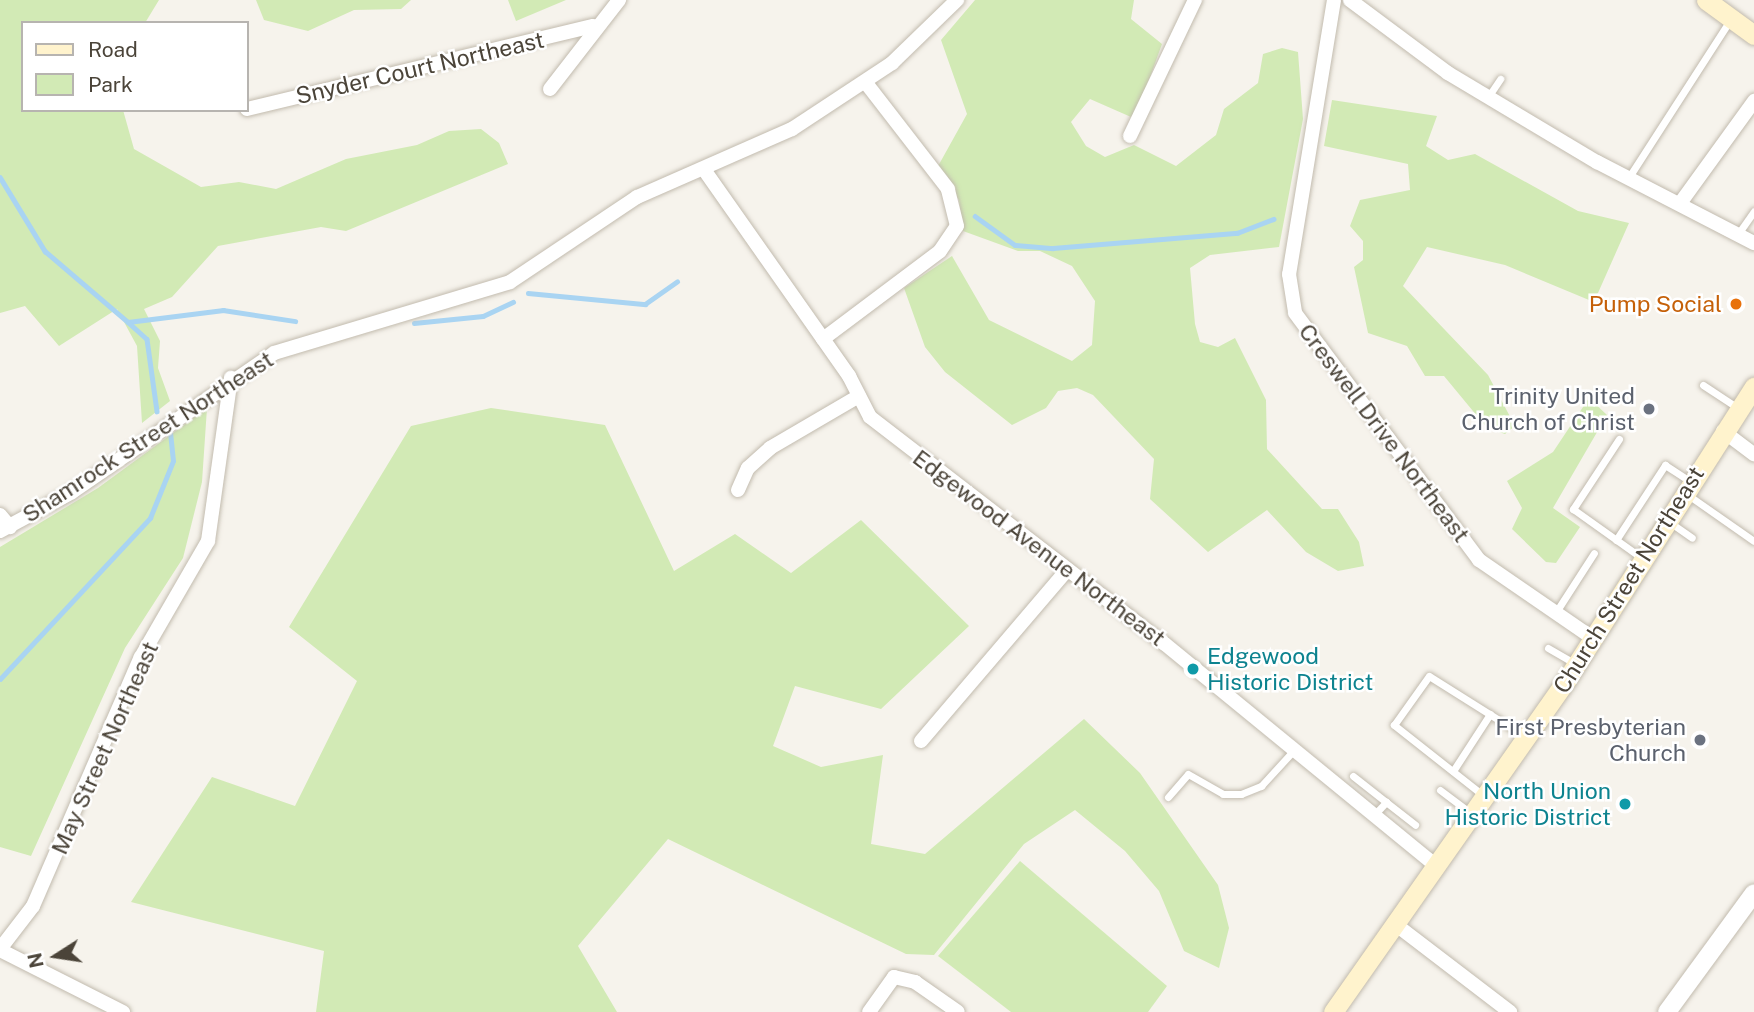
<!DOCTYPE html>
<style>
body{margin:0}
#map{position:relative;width:1754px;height:1012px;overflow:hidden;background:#f6f3ec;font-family:"Public Sans",sans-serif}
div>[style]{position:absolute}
.green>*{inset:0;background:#d2eab5}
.stream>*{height:4.5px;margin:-2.25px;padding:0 2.25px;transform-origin:2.25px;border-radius:2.25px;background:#a9d4f2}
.roads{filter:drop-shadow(0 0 2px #c2bbae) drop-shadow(0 0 2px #c2bbae)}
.service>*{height:7px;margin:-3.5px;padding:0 3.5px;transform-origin:3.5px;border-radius:3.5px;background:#fff}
.minor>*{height:14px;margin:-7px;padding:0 7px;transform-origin:7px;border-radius:7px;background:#fff}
.tertiary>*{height:18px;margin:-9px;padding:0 9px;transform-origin:9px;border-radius:9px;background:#fff}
.secondary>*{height:19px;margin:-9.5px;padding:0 9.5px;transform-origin:9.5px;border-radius:9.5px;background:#fff3cd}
.dots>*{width:19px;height:19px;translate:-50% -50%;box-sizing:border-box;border:4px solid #fff;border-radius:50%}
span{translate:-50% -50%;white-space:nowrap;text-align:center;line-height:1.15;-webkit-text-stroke:5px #fff;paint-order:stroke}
.street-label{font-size:23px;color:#4b4439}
.food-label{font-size:23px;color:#c56008}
.right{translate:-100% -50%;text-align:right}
.worship-label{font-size:23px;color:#5b616d}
.culture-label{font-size:23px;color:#0d838f}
.left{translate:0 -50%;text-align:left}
.legend{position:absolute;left:21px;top:21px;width:228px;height:91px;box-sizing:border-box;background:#fff;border:2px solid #b7b4b0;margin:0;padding:9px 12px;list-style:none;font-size:21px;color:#4b4439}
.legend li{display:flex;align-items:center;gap:14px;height:35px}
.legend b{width:35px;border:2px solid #b7b4b0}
.north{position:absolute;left:21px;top:921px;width:70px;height:70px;-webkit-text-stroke:5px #fff;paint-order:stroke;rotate:258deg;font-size:19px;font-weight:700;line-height:28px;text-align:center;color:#4b4439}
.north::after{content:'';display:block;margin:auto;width:24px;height:32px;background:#4b4439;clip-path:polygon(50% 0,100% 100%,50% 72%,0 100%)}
</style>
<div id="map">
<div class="green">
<div style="clip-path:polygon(0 0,159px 0,145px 23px,23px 23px,23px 110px,123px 110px,134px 149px,201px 187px,239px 182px,276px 189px,346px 159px,417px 145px,449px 131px,481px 129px,499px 143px,508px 164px,346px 231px,321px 227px,218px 246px,172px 297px,144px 309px,160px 341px,158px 368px,170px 401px,142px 423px,137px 346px,117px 309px,59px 346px,25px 306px,0 313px)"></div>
<div style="clip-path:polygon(256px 0,411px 0,401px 9px,354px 10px,308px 31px,264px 20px)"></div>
<div style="clip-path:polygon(508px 0,566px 0,516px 21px)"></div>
<div style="clip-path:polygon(975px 0,1134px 0,1131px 19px,1162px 44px,1141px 102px,1131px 117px,1090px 99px,1071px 122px,1086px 146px,1105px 157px,1134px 145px,1176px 166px,1216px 135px,1224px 109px,1258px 83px,1263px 54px,1282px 48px,1298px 52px,1303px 119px,1279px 247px,1210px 255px,1190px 268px,1195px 324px,1200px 342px,1218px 347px,1235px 338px,1266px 400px,1267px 449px,1322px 509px,1338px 509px,1359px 542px,1364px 566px,1338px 571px,1306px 552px,1267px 510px,1208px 552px,1150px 499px,1154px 459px,1093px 395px,1077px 388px,1058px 391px,1046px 408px,1012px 425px,945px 372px,925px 347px,904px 288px,952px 256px,989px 320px,1072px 361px,1092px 345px,1095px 301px,1072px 266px,1040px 251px,1018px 251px,963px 231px,959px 200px,937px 168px,967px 114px,941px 40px)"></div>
<div style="clip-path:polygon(1332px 100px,1437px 116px,1426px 146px,1448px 160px,1475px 154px,1578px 211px,1629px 223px,1598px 293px,1589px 300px,1505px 265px,1427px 247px,1403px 286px,1488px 375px,1515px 426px,1505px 434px,1487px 428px,1444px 376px,1425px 376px,1407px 346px,1368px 333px,1354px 267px,1363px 260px,1363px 241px,1350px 226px,1360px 200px,1410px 190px,1408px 164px,1324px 146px)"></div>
<div style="clip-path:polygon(1589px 398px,1607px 415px,1553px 508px,1580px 527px,1556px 563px,1546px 562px,1512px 529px,1522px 508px,1507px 481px,1553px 452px)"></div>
<div style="clip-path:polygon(207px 408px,202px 482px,183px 558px,125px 648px,31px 856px,0 847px,0 547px,98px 488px)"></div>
<div style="clip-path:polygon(491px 408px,605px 425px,674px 571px,735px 534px,791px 573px,861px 520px,969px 626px,881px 709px,795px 686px,773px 746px,821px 767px,883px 755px,871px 844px,925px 854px,1084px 719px,1140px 773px,1218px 885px,1229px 928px,1219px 968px,1184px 951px,1159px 891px,1125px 851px,1075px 810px,1024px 844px,934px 955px,906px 954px,668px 839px,578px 946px,617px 1012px,316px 1012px,324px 951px,131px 902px,212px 777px,295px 806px,357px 681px,289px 627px,411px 426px)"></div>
<div style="clip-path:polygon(1020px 861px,1167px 986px,1148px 1012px,1011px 1012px,938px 956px)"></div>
</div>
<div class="stream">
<div style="left:0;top:177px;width:87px;rotate:58.7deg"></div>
<div style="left:45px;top:251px;width:109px;rotate:40.5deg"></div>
<div style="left:128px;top:322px;width:96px;rotate:-7.2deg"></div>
<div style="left:223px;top:310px;width:73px;rotate:8.7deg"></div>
<div style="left:975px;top:216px;width:49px;rotate:35.9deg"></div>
<div style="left:1015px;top:245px;width:38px;rotate:5deg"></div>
<div style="left:1053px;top:248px;width:185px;rotate:-4.7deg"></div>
<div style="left:1237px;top:233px;width:39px;rotate:-21deg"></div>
<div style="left:528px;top:293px;width:118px;rotate:5.4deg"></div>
<div style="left:645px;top:304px;width:39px;rotate:-35deg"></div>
<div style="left:128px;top:322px;width:25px;rotate:42deg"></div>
<div style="left:147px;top:339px;width:73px;rotate:82.1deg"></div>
<div style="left:414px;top:323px;width:69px;rotate:-5.8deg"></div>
<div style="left:483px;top:316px;width:33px;rotate:-25deg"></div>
<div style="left:0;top:679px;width:220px;rotate:-47deg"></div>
<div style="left:150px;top:518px;width:61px;rotate:-68deg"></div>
<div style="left:173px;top:461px;width:28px;rotate:-96deg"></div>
</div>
<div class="roads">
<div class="service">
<div style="left:1488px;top:97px;width:22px;rotate:-56deg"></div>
<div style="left:1629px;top:177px;width:188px;rotate:-57.2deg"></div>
<div style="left:1738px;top:234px;width:28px;rotate:-55deg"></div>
<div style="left:1703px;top:385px;width:42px;rotate:33.3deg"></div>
<div style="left:1619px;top:439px;width:84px;rotate:123.3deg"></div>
<div style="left:1573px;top:509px;width:86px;rotate:35.5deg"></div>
<div style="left:1688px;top:495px;width:80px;rotate:34.9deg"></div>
<div style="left:1668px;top:521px;width:29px;rotate:35deg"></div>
<div style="left:1616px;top:540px;width:90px;rotate:-56.8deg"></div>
<div style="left:1665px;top:465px;width:31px;rotate:33deg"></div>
<div style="left:1556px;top:612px;width:70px;rotate:-57.2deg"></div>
<div style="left:1548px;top:648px;width:32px;rotate:30deg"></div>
<div style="left:1453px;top:771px;width:68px;rotate:-57deg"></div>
<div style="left:1353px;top:776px;width:42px;rotate:38.2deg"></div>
<div style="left:1440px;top:790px;width:38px;rotate:37deg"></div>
<div style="left:1484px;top:796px;width:115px;rotate:-141.7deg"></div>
<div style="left:1394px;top:725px;width:60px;rotate:-54.5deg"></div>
<div style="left:1429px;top:676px;width:115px;rotate:32.2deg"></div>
<div style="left:1168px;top:797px;width:30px;rotate:-49deg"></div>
<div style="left:1188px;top:774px;width:40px;rotate:29.7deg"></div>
<div style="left:1223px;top:794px;width:18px"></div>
<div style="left:1241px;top:794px;width:22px;rotate:-22deg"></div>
<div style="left:1261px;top:786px;width:49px;rotate:-47.5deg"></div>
<div style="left:1374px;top:815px;width:18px;rotate:-47deg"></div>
<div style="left:1386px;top:802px;width:37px;rotate:38deg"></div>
</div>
<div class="minor">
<div style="left:1334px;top:0;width:278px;rotate:99.3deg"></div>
<div style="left:1289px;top:274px;width:39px;rotate:81deg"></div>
<div style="left:1295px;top:313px;width:308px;rotate:53.3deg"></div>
<div style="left:1479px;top:560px;width:140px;rotate:34.5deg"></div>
<div style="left:1350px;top:0;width:122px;rotate:36.7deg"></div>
<div style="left:1448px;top:73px;width:174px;rotate:30.9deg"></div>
<div style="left:1597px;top:162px;width:177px;rotate:27.3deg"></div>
<div style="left:550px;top:89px;width:113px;rotate:-52.2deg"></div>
<div style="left:247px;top:109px;width:356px;rotate:-13.5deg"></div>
<div style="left:1130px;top:136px;width:151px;rotate:-64.5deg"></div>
<div style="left:705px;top:171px;width:251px;rotate:54.9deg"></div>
<div style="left:849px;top:376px;width:46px;rotate:62.9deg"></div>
<div style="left:870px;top:417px;width:372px;rotate:37.6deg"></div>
<div style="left:1165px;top:644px;width:352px;rotate:39.3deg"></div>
<div style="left:1681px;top:202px;width:125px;rotate:-54.1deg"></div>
<div style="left:823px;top:339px;width:146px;rotate:-36.9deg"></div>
<div style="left:940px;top:251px;width:30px;rotate:-56deg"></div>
<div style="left:957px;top:226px;width:38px;rotate:-104deg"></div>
<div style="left:948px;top:189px;width:134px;rotate:-127.7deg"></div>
<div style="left:1723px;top:431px;width:39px;rotate:37deg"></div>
<div style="left:738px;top:490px;width:24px;rotate:-66deg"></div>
<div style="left:748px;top:468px;width:30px;rotate:-42deg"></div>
<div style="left:770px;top:448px;width:103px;rotate:-30.3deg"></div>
<div style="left:0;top:515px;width:16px;rotate:50deg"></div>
<div style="left:0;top:531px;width:82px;rotate:-28.4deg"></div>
<div style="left:72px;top:492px;width:245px;rotate:-34.5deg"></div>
<div style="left:274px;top:353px;width:246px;rotate:-16.7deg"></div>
<div style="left:510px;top:282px;width:153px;rotate:-33.8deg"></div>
<div style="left:637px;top:197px;width:169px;rotate:-23.7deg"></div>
<div style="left:792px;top:129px;width:120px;rotate:-33.4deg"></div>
<div style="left:892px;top:63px;width:91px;rotate:-44.1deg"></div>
<div style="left:921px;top:741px;width:225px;rotate:-49.5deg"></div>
<div style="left:1395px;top:924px;width:145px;rotate:37.4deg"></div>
<div style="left:0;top:949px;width:54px;rotate:-52.5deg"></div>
<div style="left:33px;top:906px;width:271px;rotate:-66.6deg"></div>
<div style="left:141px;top:657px;width:134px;rotate:-60deg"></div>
<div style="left:208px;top:541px;width:165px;rotate:-82deg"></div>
<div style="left:0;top:950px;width:138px;rotate:26.8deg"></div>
<div style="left:869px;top:1012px;width:43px;rotate:-54.5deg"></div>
<div style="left:894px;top:977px;width:22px;rotate:13deg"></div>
<div style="left:915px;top:982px;width:52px;rotate:34.9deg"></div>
</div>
<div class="tertiary">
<div style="left:1667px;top:1012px;width:147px;rotate:-53.8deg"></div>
</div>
<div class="secondary">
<div style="left:1706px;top:0;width:59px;rotate:36.1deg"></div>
<div style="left:1333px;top:1012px;width:407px;rotate:-54.9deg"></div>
<div style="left:1567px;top:679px;width:347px;rotate:-57.4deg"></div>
</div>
</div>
<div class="dots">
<div style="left:1736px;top:304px;background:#e8710a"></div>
<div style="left:1649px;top:409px;background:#6b7280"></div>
<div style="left:1193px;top:669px;background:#0f9aa8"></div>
<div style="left:1700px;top:740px;background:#6b7280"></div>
<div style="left:1625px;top:804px;background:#0f9aa8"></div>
</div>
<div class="street-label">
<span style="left:420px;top:68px;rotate:-13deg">Snyder Court Northeast</span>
<span style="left:1384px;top:433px;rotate:53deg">Creswell Drive Northeast</span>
<span style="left:148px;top:437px;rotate:-33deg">Shamrock Street Northeast</span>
<span style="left:1039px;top:548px;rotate:37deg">Edgewood Avenue Northeast</span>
<span style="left:1629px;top:580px;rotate:-58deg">Church Street Northeast</span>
<span style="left:105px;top:748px;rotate:-66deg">May Street Northeast</span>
</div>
<div class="food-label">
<span class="right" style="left:1722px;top:304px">Pump Social</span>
</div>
<div class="worship-label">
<span class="right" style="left:1635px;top:409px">Trinity United<br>Church of Christ</span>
<span class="right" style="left:1686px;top:740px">First Presbyterian<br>Church</span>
</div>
<div class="culture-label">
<span class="left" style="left:1207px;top:669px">Edgewood<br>Historic District</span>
<span class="right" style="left:1611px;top:804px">North Union<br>Historic District</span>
</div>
<ul class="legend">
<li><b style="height:9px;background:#fff3cd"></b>Road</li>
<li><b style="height:19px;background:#d2eab5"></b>Park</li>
</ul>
<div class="north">N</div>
</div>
